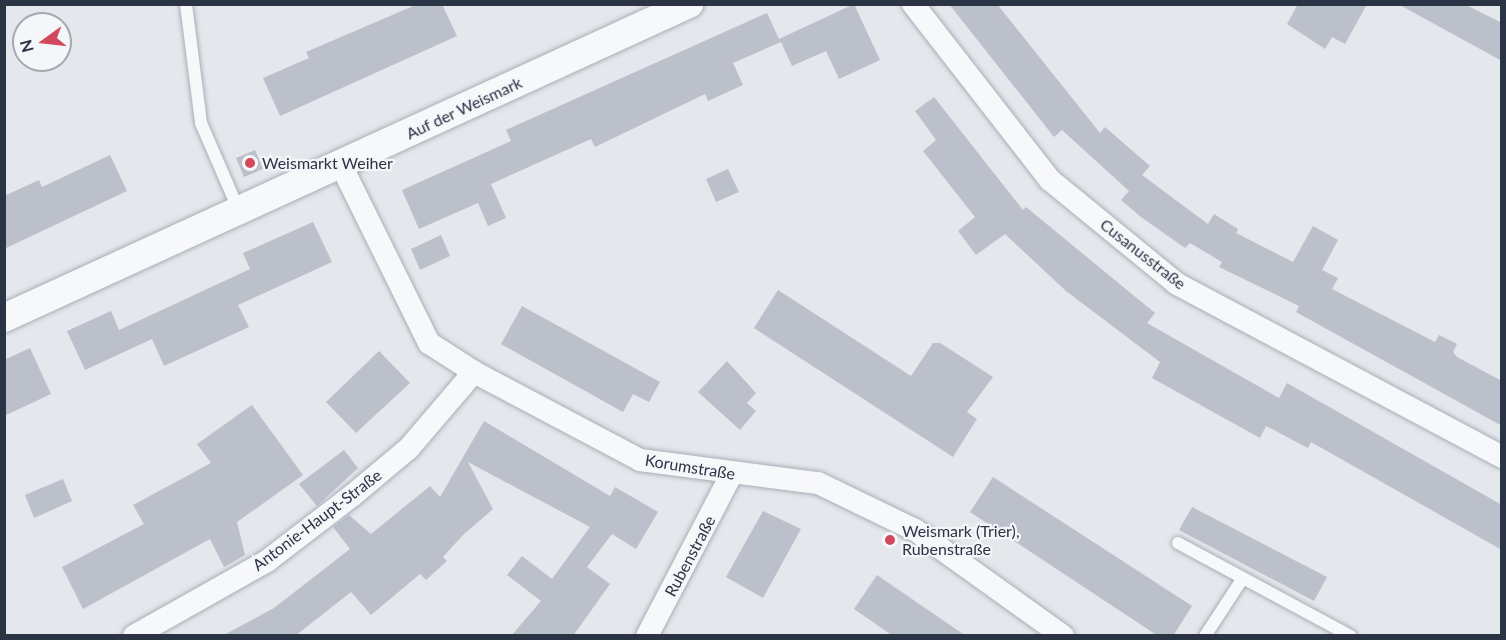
<!DOCTYPE html>
<meta charset="utf-8">
<style>
body{margin:0}
#map{position:relative;width:1506px;height:640px;overflow:hidden;background:#e4e7ec;font-family:Lato,sans-serif}
div>[style]{position:absolute}
.building>*{inset:0;background:#bbc0ca}
.roads{filter:drop-shadow(0 0 2px #a9aeb7) drop-shadow(0 0 2px #a9aeb7)}
.service>*{height:12px;margin:-6px;padding:0 6px;transform-origin:6px;border-radius:6px;background:#f7f8fa}
.minor>*{height:22px;margin:-11px;padding:0 11px;transform-origin:11px;border-radius:11px;background:#f7f8fa}
.tertiary>*{height:28px;margin:-14px;padding:0 14px;transform-origin:14px;border-radius:14px;background:#f7f8fa}
.dots>*{width:16px;height:16px;translate:-50% -50%;box-sizing:border-box;border:3px solid #f4f6f9;border-radius:50%}
span{translate:-50% -50%;white-space:nowrap;text-align:center;line-height:1.15;-webkit-text-stroke:4.5px #f4f6f9;paint-order:stroke}
.street-label{font-size:16px;color:#2b3445}
.poi-label{font-size:16px;color:#2b3445}
.left{translate:0 -50%;text-align:left}
.frame{position:absolute;inset:0;border:6px solid #2b3445;pointer-events:none}
.north{position:absolute;left:12px;top:12px;width:60px;height:60px;box-sizing:border-box;background:#f4f6f9;border:2px solid #a4a8b1;border-radius:50%;rotate:255deg;font-size:16px;font-weight:700;line-height:24px;text-align:center;color:#2b3445}
.north::after{content:'';display:block;margin:auto;width:21px;height:27px;background:#d1495b;clip-path:polygon(50% 0,100% 100%,50% 72%,0 100%)}
</style>
<div id="map">
<div class="building">
<div style="clip-path:polygon(418px 4px,442px 4px,457px 36px,280px 116px,263px 78px,309px 58px,306px 52px)"></div>
<div style="clip-path:polygon(854px 4px,880px 60px,839px 79px,826px 51px,792px 66px,781px 42px,733px 63px,743px 85px,708px 101px,705px 94px,595px 147px,591px 139px,491px 184px,506px 218px,488px 226px,478px 203px,419px 229px,402px 190px,511px 141px,506px 130px,767px 13px,779px 39px)"></div>
<div style="clip-path:polygon(949px 4px,997px 4px,1100px 133px,1105px 127px,1150px 166px,1142px 175px,1208px 224px,1214px 214px,1238px 229px,1236px 233px,1293px 262px,1313px 226px,1338px 240px,1322px 270px,1338px 278px,1332px 289px,1435px 342px,1439px 335px,1457px 344px,1453px 352px,1457px 357px,1502px 381px,1502px 426px,1296px 312px,1299px 306px,1219px 267px,1222px 262px,1190px 243px,1185px 248px,1141px 217px,1121px 200px,1129px 191px,1062px 130px,1054px 137px)"></div>
<div style="clip-path:polygon(1298px 4px,1367px 4px,1345px 44px,1332px 37px,1325px 49px,1287px 24px)"></div>
<div style="clip-path:polygon(1398px 4px,1464px 4px,1502px 23px,1502px 61px)"></div>
<div style="clip-path:polygon(934px 97px,1023px 210px,1026px 207px,1155px 313px,1147px 323px,1279px 398px,1287px 383px,1502px 505px,1502px 550px,1311px 442px,1308px 448px,1266px 426px,1260px 438px,1152px 378px,1160px 362px,1066px 291px,1005px 234px,976px 255px,958px 231px,975px 217px,923px 151px,936px 140px,915px 111px)"></div>
<div style="clip-path:polygon(255px 150px,263px 169px,244px 177px,236px 158px)"></div>
<div style="clip-path:polygon(110px 155px,127px 191px,4px 249px,4px 196px,39px 180px,42px 187px)"></div>
<div style="clip-path:polygon(728px 169px,739px 192px,716px 202px,706px 179px)"></div>
<div style="clip-path:polygon(313px 222px,332px 262px,238px 305px,249px 327px,164px 366px,152px 339px,85px 370px,67px 331px,111px 311px,119px 330px,250px 269px,243px 253px)"></div>
<div style="clip-path:polygon(441px 235px,450px 256px,420px 270px,411px 249px)"></div>
<div style="clip-path:polygon(778px 290px,911px 376px,933px 343px,940px 343px,993px 377px,967px 412px,977px 419px,953px 457px,754px 328px)"></div>
<div style="clip-path:polygon(522px 306px,660px 382px,649px 402px,633px 394px,623px 412px,501px 344px)"></div>
<div style="clip-path:polygon(30px 348px,51px 394px,4px 416px,4px 360px)"></div>
<div style="clip-path:polygon(379px 351px,410px 383px,356px 433px,326px 402px)"></div>
<div style="clip-path:polygon(727px 361px,756px 393px,747px 403px,756px 411px,740px 430px,698px 392px)"></div>
<div style="clip-path:polygon(252px 405px,303px 475px,237px 522px,245px 555px,224px 567px,210px 539px,83px 609px,62px 567px,144px 524px,133px 505px,211px 463px,197px 444px)"></div>
<div style="clip-path:polygon(484px 421px,610px 496px,615px 487px,658px 512px,636px 549px,612px 534px,587px 567px,610px 584px,573px 636px,511px 636px,541px 601px,507px 575px,522px 556px,552px 579px,590px 527px,468px 462px,493px 509px,463px 535px,443px 557px,447px 561px,426px 580px,420px 574px,371px 615px,351px 592px,295px 636px,222px 636px,274px 608px,350px 549px,333px 527px,349px 515px,371px 534px,430px 486px,440px 497px)"></div>
<div style="clip-path:polygon(344px 450px,358px 468px,317px 506px,299px 484px)"></div>
<div style="clip-path:polygon(993px 477px,1192px 606px,1173px 636px,1158px 636px,970px 512px)"></div>
<div style="clip-path:polygon(63px 479px,72px 501px,34px 518px,25px 495px)"></div>
<div style="clip-path:polygon(1192px 507px,1327px 577px,1314px 601px,1179px 530px)"></div>
<div style="clip-path:polygon(763px 511px,801px 529px,763px 598px,726px 577px)"></div>
<div style="clip-path:polygon(877px 575px,966px 636px,893px 636px,854px 609px)"></div>
</div>
<div class="roads">
<div class="service">
<div style="left:186px;top:4px;width:120px;rotate:82.8deg"></div>
<div style="left:201px;top:123px;width:96px;rotate:66.6deg"></div>
<div style="left:1178px;top:543px;width:196px;rotate:28.3deg"></div>
<div style="left:1205px;top:636px;width:69px;rotate:-56.8deg"></div>
</div>
<div class="minor">
<div style="left:913px;top:4px;width:223px;rotate:52.1deg"></div>
<div style="left:1050px;top:180px;width:164px;rotate:39.3deg"></div>
<div style="left:1177px;top:284px;width:368px;rotate:28deg"></div>
<div style="left:341px;top:165px;width:199px;rotate:63.7deg"></div>
<div style="left:429px;top:343px;width:54px;rotate:32.8deg"></div>
<div style="left:474px;top:372px;width:188px;rotate:27.9deg"></div>
<div style="left:640px;top:460px;width:179px;rotate:7.4deg"></div>
<div style="left:818px;top:483px;width:108px;rotate:25.9deg"></div>
<div style="left:915px;top:530px;width:182px;rotate:35.6deg"></div>
<div style="left:134px;top:636px;width:153px;rotate:-29.4deg"></div>
<div style="left:267px;top:561px;width:108px;rotate:-37.5deg"></div>
<div style="left:353px;top:495px;width:73px;rotate:-40deg"></div>
<div style="left:409px;top:448px;width:100px;rotate:-49.5deg"></div>
<div style="left:647px;top:636px;width:182px;rotate:-62.4deg"></div>
</div>
<div class="tertiary">
<div style="left:4px;top:318px;width:754px;rotate:-24.63deg"></div>
</div>
</div>
<div class="dots">
<div style="left:250px;top:163px;background:#d1495b"></div>
<div style="left:890px;top:540px;background:#d1495b"></div>
</div>
<div class="street-label">
<span style="left:464px;top:108px;rotate:-25deg">Auf der Weismark</span>
<span style="left:1143px;top:254px;rotate:38deg">Cusanusstraße</span>
<span style="left:690px;top:467px;rotate:9deg">Korumstraße</span>
<span style="left:317px;top:520px;rotate:-37deg">Antonie-Haupt-Straße</span>
<span style="left:690px;top:556px;rotate:-62deg">Rubenstraße</span>
</div>
<div class="poi-label">
<span class="left" style="left:262px;top:163px">Weismarkt Weiher</span>
<span class="left" style="left:902px;top:540px">Weismark (Trier),<br>Rubenstraße</span>
</div>
<div class="frame"></div>
<div class="north">N</div>
</div>
